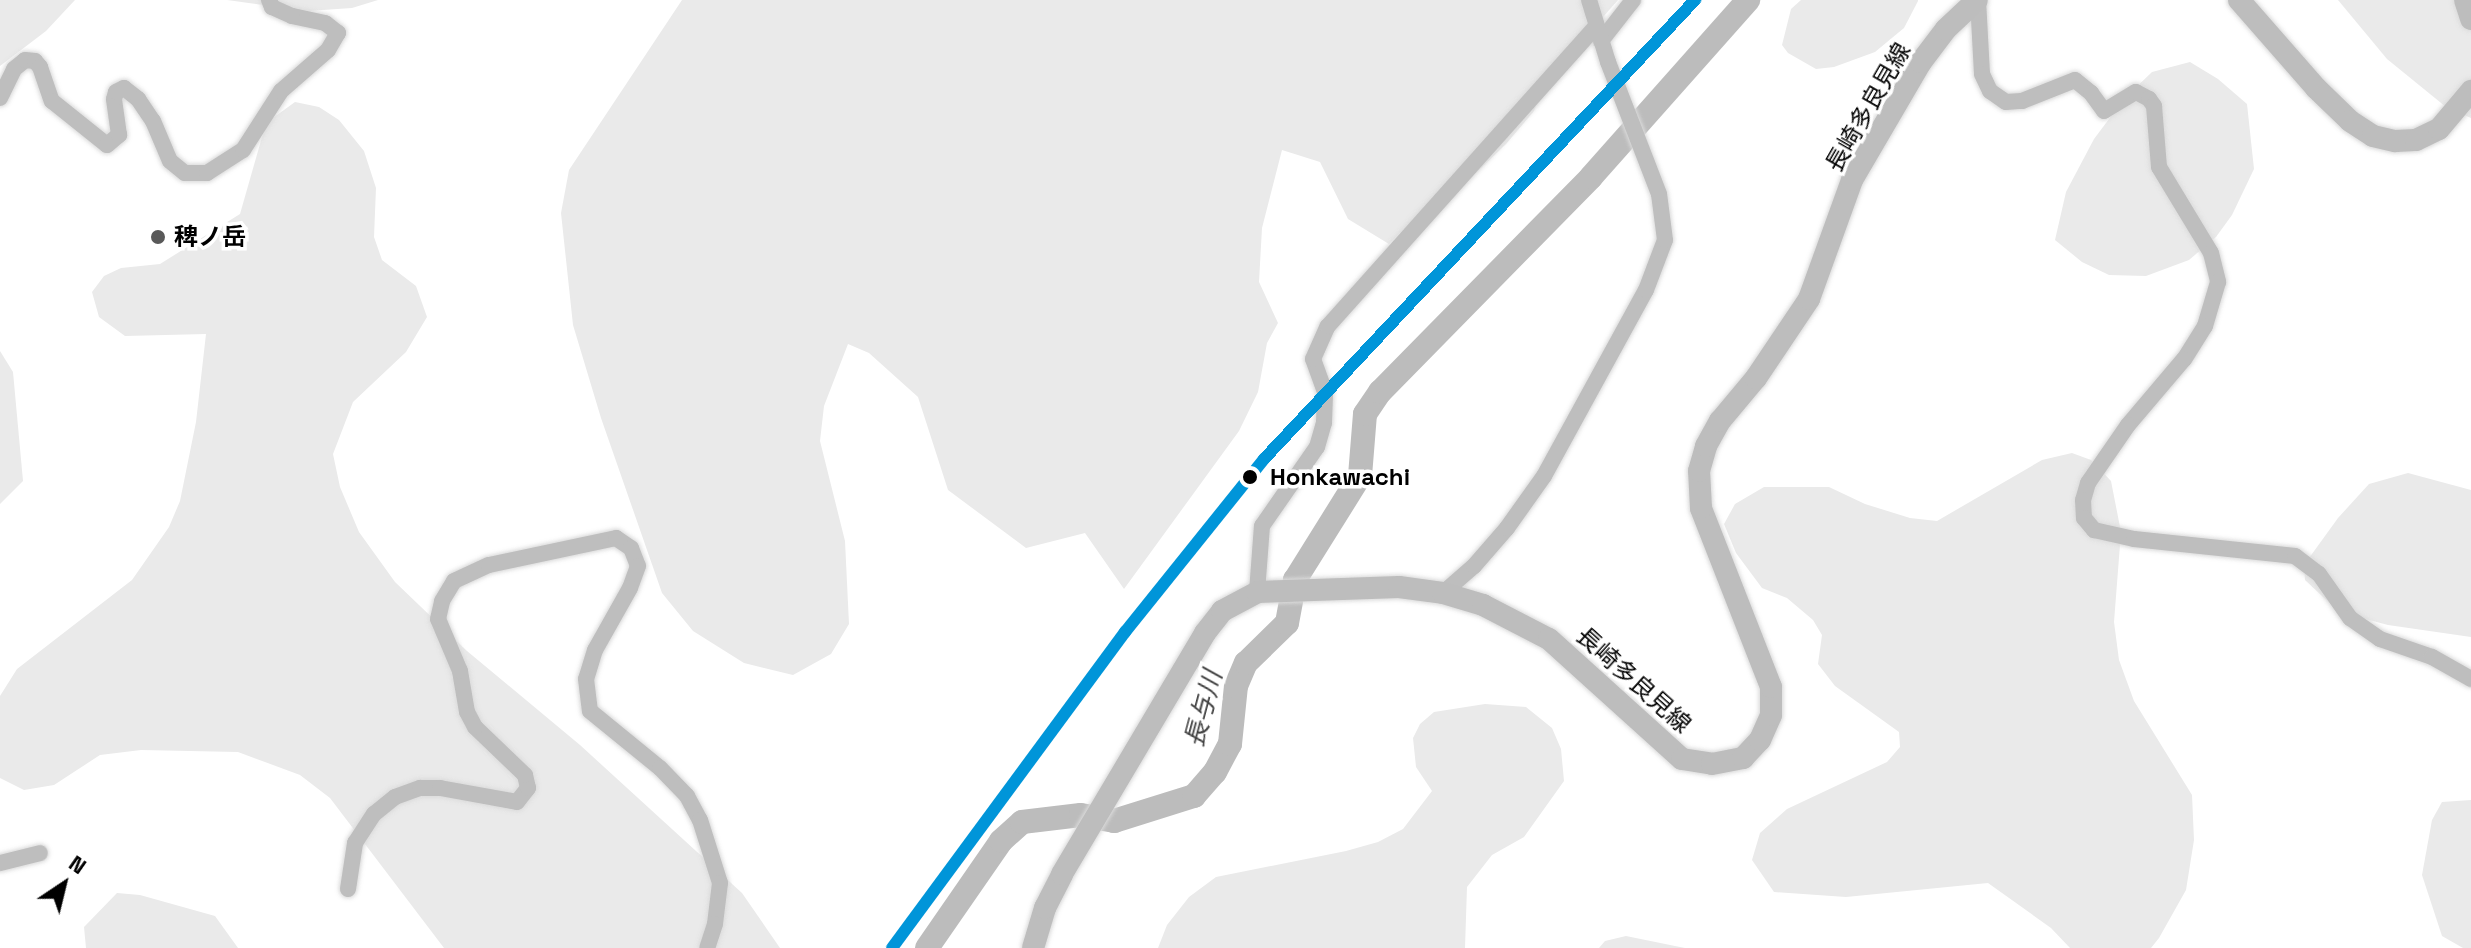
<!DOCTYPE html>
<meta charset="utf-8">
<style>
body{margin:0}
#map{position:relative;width:2471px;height:948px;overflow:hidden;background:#fff;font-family:"Space Grotesk","Noto Sans JP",sans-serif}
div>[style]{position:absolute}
.green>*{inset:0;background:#eaeaea}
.river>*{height:24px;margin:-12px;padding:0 12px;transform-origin:12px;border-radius:12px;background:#bcbcbc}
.roads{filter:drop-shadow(0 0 2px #dbdbdb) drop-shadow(0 0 2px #dbdbdb)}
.minor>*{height:16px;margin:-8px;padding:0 8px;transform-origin:8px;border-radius:8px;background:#bebebe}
.major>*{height:22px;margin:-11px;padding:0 11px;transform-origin:11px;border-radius:11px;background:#bdbdbd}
.rail-1>*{height:12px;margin:-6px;padding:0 6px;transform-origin:6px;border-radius:6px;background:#0095d9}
.dots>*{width:22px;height:22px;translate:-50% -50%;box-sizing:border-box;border:4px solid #fff;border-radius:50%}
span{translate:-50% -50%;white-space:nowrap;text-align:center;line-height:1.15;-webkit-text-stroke:7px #fff;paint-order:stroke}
.street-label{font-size:24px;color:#000}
.poi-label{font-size:24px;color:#000;font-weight:700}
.left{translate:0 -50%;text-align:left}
.stop-label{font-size:24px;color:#000;font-weight:700}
.water-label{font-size:26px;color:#404040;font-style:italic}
.north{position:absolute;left:24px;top:844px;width:80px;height:80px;-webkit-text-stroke:6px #fff;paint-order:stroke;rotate:35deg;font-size:22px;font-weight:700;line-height:32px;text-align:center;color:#000}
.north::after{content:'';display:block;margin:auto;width:28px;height:36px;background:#000;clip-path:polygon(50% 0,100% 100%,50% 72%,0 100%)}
</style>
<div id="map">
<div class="green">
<div style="clip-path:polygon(0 0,75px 0,46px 31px,0 66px)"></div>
<div style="clip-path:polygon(227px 0,378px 0,352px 8px,308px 11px)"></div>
<div style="clip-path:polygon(682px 0,1618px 0,1544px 84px,1534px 111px,1506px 144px,1476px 173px,1432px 201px,1389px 244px,1348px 219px,1320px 162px,1282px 150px,1262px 228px,1259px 282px,1278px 323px,1267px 343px,1258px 392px,1239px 431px,1124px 589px,1085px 533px,1026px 548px,948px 490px,918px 397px,869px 353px,848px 344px,824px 406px,820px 441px,845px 541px,849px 624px,831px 654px,793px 675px,744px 663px,693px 631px,662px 593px,601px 418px,573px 325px,561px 213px,569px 170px)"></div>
<div style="clip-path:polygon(1801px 0,1918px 0,1918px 1px,1904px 28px,1875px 52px,1834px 67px,1816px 69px,1788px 53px,1782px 45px,1791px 9px)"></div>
<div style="clip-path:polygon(2338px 0,2471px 0,2471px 118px,2446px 107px,2387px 59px)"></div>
<div style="clip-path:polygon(2190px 62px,2218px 79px,2247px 104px,2254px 169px,2232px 215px,2216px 237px,2189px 260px,2146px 276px,2109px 275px,2082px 262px,2055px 240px,2066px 192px,2094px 139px,2124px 99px,2152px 72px)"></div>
<div style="clip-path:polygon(295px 102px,319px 107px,339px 120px,364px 151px,376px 188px,374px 237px,382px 260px,416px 286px,427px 317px,406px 352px,353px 402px,333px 454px,340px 487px,359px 532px,395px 582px,467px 651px,580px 745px,742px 893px,780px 948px,444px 948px,330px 798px,300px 775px,238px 752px,141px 750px,100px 755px,54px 785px,24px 790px,0 778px,0 696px,17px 669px,132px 580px,169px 527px,180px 501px,196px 422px,206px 334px,125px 336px,99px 317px,92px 292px,104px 276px,121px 268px,160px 264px,240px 214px,266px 123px)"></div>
<div style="clip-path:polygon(0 351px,13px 372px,23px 481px,0 504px)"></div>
<div style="clip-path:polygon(2072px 453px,2091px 460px,2111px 481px,2121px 532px,2114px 622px,2119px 660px,2134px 701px,2192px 795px,2194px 840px,2186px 890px,2159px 938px,2151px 948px,2070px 948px,2051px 928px,1988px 883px,1846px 897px,1774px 892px,1752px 860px,1760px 833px,1787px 809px,1887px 762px,1900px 747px,1899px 732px,1835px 686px,1818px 664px,1822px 635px,1813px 620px,1787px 598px,1762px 588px,1736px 553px,1724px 524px,1735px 504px,1764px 487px,1829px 487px,1865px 504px,1910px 518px,1937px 521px,2042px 460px)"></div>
<div style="clip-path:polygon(2408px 473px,2471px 490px,2471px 637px,2388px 625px,2339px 612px,2305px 580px,2304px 565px,2338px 518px,2369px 484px)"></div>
<div style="clip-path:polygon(1485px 704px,1526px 707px,1552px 728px,1561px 749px,1564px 781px,1524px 837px,1492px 855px,1467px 887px,1465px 948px,1158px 948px,1167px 925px,1189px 897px,1216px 877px,1346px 851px,1378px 842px,1403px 829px,1432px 791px,1416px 767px,1413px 738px,1420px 724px,1434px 712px)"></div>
<div style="clip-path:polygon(2471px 800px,2471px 948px,2463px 948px,2442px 936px,2422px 875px,2432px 820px,2442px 802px)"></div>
<div style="clip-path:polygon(117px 893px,140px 895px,215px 916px,238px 948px,86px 948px,84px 927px)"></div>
<div style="clip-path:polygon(1626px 936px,1675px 946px,1685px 948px,1599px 948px,1605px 941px)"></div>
</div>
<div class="river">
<div style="left:927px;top:948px;width:130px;rotate:-55.3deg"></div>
<div style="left:1001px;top:841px;width:28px;rotate:-42deg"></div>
<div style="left:1022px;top:822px;width:59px;rotate:-6.8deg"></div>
<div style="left:1081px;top:815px;width:34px;rotate:10deg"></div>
<div style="left:1114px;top:821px;width:84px;rotate:-17.4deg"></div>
<div style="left:1194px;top:796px;width:32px;rotate:-49deg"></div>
<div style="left:1215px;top:772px;width:32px;rotate:-62deg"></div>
<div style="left:1230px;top:744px;width:58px;rotate:-84.1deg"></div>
<div style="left:1236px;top:686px;width:25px;rotate:-67deg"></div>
<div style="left:1246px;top:663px;width:57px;rotate:-44.3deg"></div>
<div style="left:1287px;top:623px;width:44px;rotate:-79.5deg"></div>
<div style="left:1295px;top:580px;width:123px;rotate:-58deg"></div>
<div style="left:1360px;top:476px;width:62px;rotate:-85.4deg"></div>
<div style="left:1365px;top:414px;width:27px;rotate:-56deg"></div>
<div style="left:1380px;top:392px;width:301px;rotate:-45.5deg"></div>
<div style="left:1591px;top:177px;width:237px;rotate:-48.4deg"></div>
</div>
<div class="roads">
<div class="minor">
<div style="left:1978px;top:0;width:74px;rotate:86.9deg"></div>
<div style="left:1982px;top:74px;width:19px;rotate:65deg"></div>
<div style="left:1990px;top:91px;width:19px;rotate:35deg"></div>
<div style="left:2006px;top:102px;width:16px;rotate:-4deg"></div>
<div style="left:2022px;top:101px;width:57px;rotate:-21.6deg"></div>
<div style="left:2075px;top:80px;width:21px;rotate:39deg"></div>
<div style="left:2091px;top:93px;width:22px;rotate:54deg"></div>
<div style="left:2104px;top:111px;width:37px;rotate:-31deg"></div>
<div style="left:2136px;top:92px;width:15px;rotate:28deg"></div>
<div style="left:2149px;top:99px;width:9px;rotate:54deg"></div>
<div style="left:2154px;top:106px;width:61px;rotate:85.3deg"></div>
<div style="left:2159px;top:167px;width:100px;rotate:58.8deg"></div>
<div style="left:2211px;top:253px;width:30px;rotate:76deg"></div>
<div style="left:2218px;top:282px;width:46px;rotate:106.5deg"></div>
<div style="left:2205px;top:326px;width:39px;rotate:122deg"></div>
<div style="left:2184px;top:359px;width:87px;rotate:130.3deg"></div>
<div style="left:2128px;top:425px;width:70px;rotate:124.6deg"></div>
<div style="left:2088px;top:483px;width:18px;rotate:106deg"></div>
<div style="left:2083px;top:500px;width:18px;rotate:87deg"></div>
<div style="left:2084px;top:518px;width:16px;rotate:50deg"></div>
<div style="left:2094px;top:530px;width:41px;rotate:12.7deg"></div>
<div style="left:2134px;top:539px;width:162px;rotate:6deg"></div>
<div style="left:2295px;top:556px;width:30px;rotate:37deg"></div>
<div style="left:2319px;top:574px;width:54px;rotate:54.8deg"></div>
<div style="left:2350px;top:618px;width:37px;rotate:35deg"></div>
<div style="left:2380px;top:639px;width:55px;rotate:19.1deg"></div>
<div style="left:2432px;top:657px;width:45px;rotate:29.4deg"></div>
<div style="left:1601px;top:41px;width:52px;rotate:-52deg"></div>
<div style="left:0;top:98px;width:32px;rotate:-64deg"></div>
<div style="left:14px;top:69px;width:14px;rotate:-39deg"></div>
<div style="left:25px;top:60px;width:10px;rotate:6deg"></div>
<div style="left:35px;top:61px;width:8px;rotate:50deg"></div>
<div style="left:40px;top:67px;width:36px;rotate:71deg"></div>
<div style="left:52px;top:101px;width:70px;rotate:38.7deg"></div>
<div style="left:107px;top:145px;width:16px;rotate:-40deg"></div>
<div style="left:119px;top:135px;width:36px;rotate:-98deg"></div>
<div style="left:114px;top:99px;width:7px;rotate:-74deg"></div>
<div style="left:116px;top:92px;width:9px;rotate:-27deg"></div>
<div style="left:124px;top:88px;width:18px;rotate:38deg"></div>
<div style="left:138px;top:99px;width:27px;rotate:56deg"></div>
<div style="left:153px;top:121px;width:43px;rotate:67deg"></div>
<div style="left:170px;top:161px;width:19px;rotate:39deg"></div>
<div style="left:185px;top:173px;width:22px"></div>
<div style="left:207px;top:173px;width:43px;rotate:-32.6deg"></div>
<div style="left:243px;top:150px;width:70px;rotate:-57.2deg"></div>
<div style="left:281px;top:91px;width:62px;rotate:-41.1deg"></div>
<div style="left:328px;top:50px;width:20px;rotate:-60deg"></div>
<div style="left:338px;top:33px;width:16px;rotate:-142deg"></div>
<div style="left:325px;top:23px;width:34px;rotate:-168deg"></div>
<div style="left:292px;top:16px;width:22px;rotate:-156deg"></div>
<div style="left:272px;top:7px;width:8px;rotate:-113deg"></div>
<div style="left:1257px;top:592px;width:66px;rotate:-85.7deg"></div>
<div style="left:1262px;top:526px;width:96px;rotate:-55.2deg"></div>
<div style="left:1317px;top:447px;width:25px;rotate:-74deg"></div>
<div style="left:1324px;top:423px;width:31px;rotate:-88deg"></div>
<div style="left:1325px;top:392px;width:35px;rotate:-110deg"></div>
<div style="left:1313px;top:359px;width:36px;rotate:-66deg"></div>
<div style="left:1328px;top:326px;width:402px;rotate:-48.2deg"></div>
<div style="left:1443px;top:593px;width:41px;rotate:-41.1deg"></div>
<div style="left:1474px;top:566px;width:50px;rotate:-49deg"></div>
<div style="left:1507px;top:528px;width:64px;rotate:-54.6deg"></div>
<div style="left:1544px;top:476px;width:212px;rotate:-61.3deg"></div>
<div style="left:1646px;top:290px;width:53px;rotate:-69.2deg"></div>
<div style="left:1665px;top:240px;width:46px;rotate:-97.4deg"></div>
<div style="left:1659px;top:194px;width:142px;rotate:-111.1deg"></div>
<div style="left:1608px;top:62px;width:65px;rotate:-107deg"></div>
<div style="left:0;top:863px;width:41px;rotate:-14deg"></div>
<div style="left:348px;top:889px;width:47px;rotate:-81.3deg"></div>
<div style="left:355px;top:843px;width:35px;rotate:-57deg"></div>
<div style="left:374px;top:814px;width:27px;rotate:-39deg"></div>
<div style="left:395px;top:797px;width:27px;rotate:-20deg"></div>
<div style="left:420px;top:788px;width:20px"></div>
<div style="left:440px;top:788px;width:78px;rotate:10.3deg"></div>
<div style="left:517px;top:802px;width:18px;rotate:-52deg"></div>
<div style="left:528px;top:788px;width:13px;rotate:-103deg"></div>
<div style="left:525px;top:775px;width:69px;rotate:-136.2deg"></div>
<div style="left:475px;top:727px;width:17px;rotate:-118deg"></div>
<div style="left:467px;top:712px;width:42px;rotate:-99.7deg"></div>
<div style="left:460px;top:671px;width:56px;rotate:-112.9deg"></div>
<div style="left:438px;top:619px;width:18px;rotate:-77deg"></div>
<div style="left:442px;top:601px;width:23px;rotate:-59deg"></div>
<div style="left:454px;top:581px;width:38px;rotate:-25deg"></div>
<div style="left:489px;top:565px;width:130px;rotate:-12deg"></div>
<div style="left:616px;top:538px;width:18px;rotate:34deg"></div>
<div style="left:631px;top:548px;width:19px;rotate:69deg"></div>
<div style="left:638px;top:566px;width:23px;rotate:110deg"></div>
<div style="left:630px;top:588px;width:71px;rotate:119.4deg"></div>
<div style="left:595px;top:650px;width:30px;rotate:107deg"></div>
<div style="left:586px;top:679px;width:32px;rotate:83deg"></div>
<div style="left:590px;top:711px;width:90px;rotate:39.2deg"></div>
<div style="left:660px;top:768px;width:39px;rotate:46deg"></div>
<div style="left:687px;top:796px;width:27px;rotate:62deg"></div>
<div style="left:700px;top:820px;width:66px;rotate:72.4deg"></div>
<div style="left:720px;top:883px;width:41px;rotate:97deg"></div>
<div style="left:715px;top:924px;width:25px;rotate:108deg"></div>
</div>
<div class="major">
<div style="left:2239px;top:0;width:117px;rotate:48.8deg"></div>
<div style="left:2316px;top:88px;width:47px;rotate:44.1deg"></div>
<div style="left:2350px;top:121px;width:27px;rotate:33deg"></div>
<div style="left:2373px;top:136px;width:23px;rotate:13deg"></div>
<div style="left:2395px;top:141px;width:21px;rotate:-3deg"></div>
<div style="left:2416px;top:140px;width:25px;rotate:-26deg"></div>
<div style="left:2439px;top:129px;width:50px;rotate:-49.9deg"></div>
<div style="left:2465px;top:0;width:20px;rotate:72deg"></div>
<div style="left:1033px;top:948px;width:42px;rotate:-73.3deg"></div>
<div style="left:1045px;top:908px;width:38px;rotate:-63deg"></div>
<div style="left:1062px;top:874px;width:280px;rotate:-59.3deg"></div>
<div style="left:1205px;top:633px;width:28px;rotate:-52deg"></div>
<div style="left:1222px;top:611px;width:40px;rotate:-28deg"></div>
<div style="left:1257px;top:592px;width:142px;rotate:-2deg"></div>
<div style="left:1399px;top:587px;width:44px;rotate:7.8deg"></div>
<div style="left:1443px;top:593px;width:42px;rotate:16.7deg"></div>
<div style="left:1483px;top:605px;width:74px;rotate:27.3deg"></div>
<div style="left:1549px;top:639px;width:179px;rotate:42.1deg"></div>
<div style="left:1682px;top:759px;width:30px;rotate:9deg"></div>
<div style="left:1712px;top:764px;width:32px;rotate:-11deg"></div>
<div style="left:1743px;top:758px;width:25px;rotate:-47deg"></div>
<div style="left:1760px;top:740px;width:27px;rotate:-66deg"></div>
<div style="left:1771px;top:715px;width:28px;rotate:-90deg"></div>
<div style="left:1771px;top:687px;width:192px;rotate:-111.4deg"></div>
<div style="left:1701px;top:508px;width:37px;rotate:-93deg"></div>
<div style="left:1699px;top:471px;width:26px;rotate:-74deg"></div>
<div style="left:1706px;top:446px;width:29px;rotate:-61deg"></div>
<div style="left:1720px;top:421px;width:56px;rotate:-50.1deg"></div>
<div style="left:1756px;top:378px;width:95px;rotate:-56.1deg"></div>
<div style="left:1809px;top:299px;width:127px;rotate:-70.1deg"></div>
<div style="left:1852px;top:180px;width:137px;rotate:-59.7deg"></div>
<div style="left:1921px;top:62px;width:41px;rotate:-52.9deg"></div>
<div style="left:1946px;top:29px;width:42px;rotate:-43.1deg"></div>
</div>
</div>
<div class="rail-1">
<div style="left:892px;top:948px;width:393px;rotate:-53.6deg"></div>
<div style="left:1125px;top:632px;width:222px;rotate:-51.2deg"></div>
<div style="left:1264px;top:459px;width:630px;rotate:-46.8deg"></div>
</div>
<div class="dots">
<div style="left:158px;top:237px;background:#595959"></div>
<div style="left:1250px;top:477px;background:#000"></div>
</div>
<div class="street-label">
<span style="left:1868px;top:107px;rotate:-60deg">長崎多良見線</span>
<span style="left:1634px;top:680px;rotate:42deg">長崎多良見線</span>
</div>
<div class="poi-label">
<span class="left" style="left:174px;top:237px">稗ノ岳</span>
</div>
<div class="stop-label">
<span class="left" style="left:1270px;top:477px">Honkawachi</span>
</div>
<div class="water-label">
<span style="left:1204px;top:709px;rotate:-75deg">長与川</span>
</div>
<div class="north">N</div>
</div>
